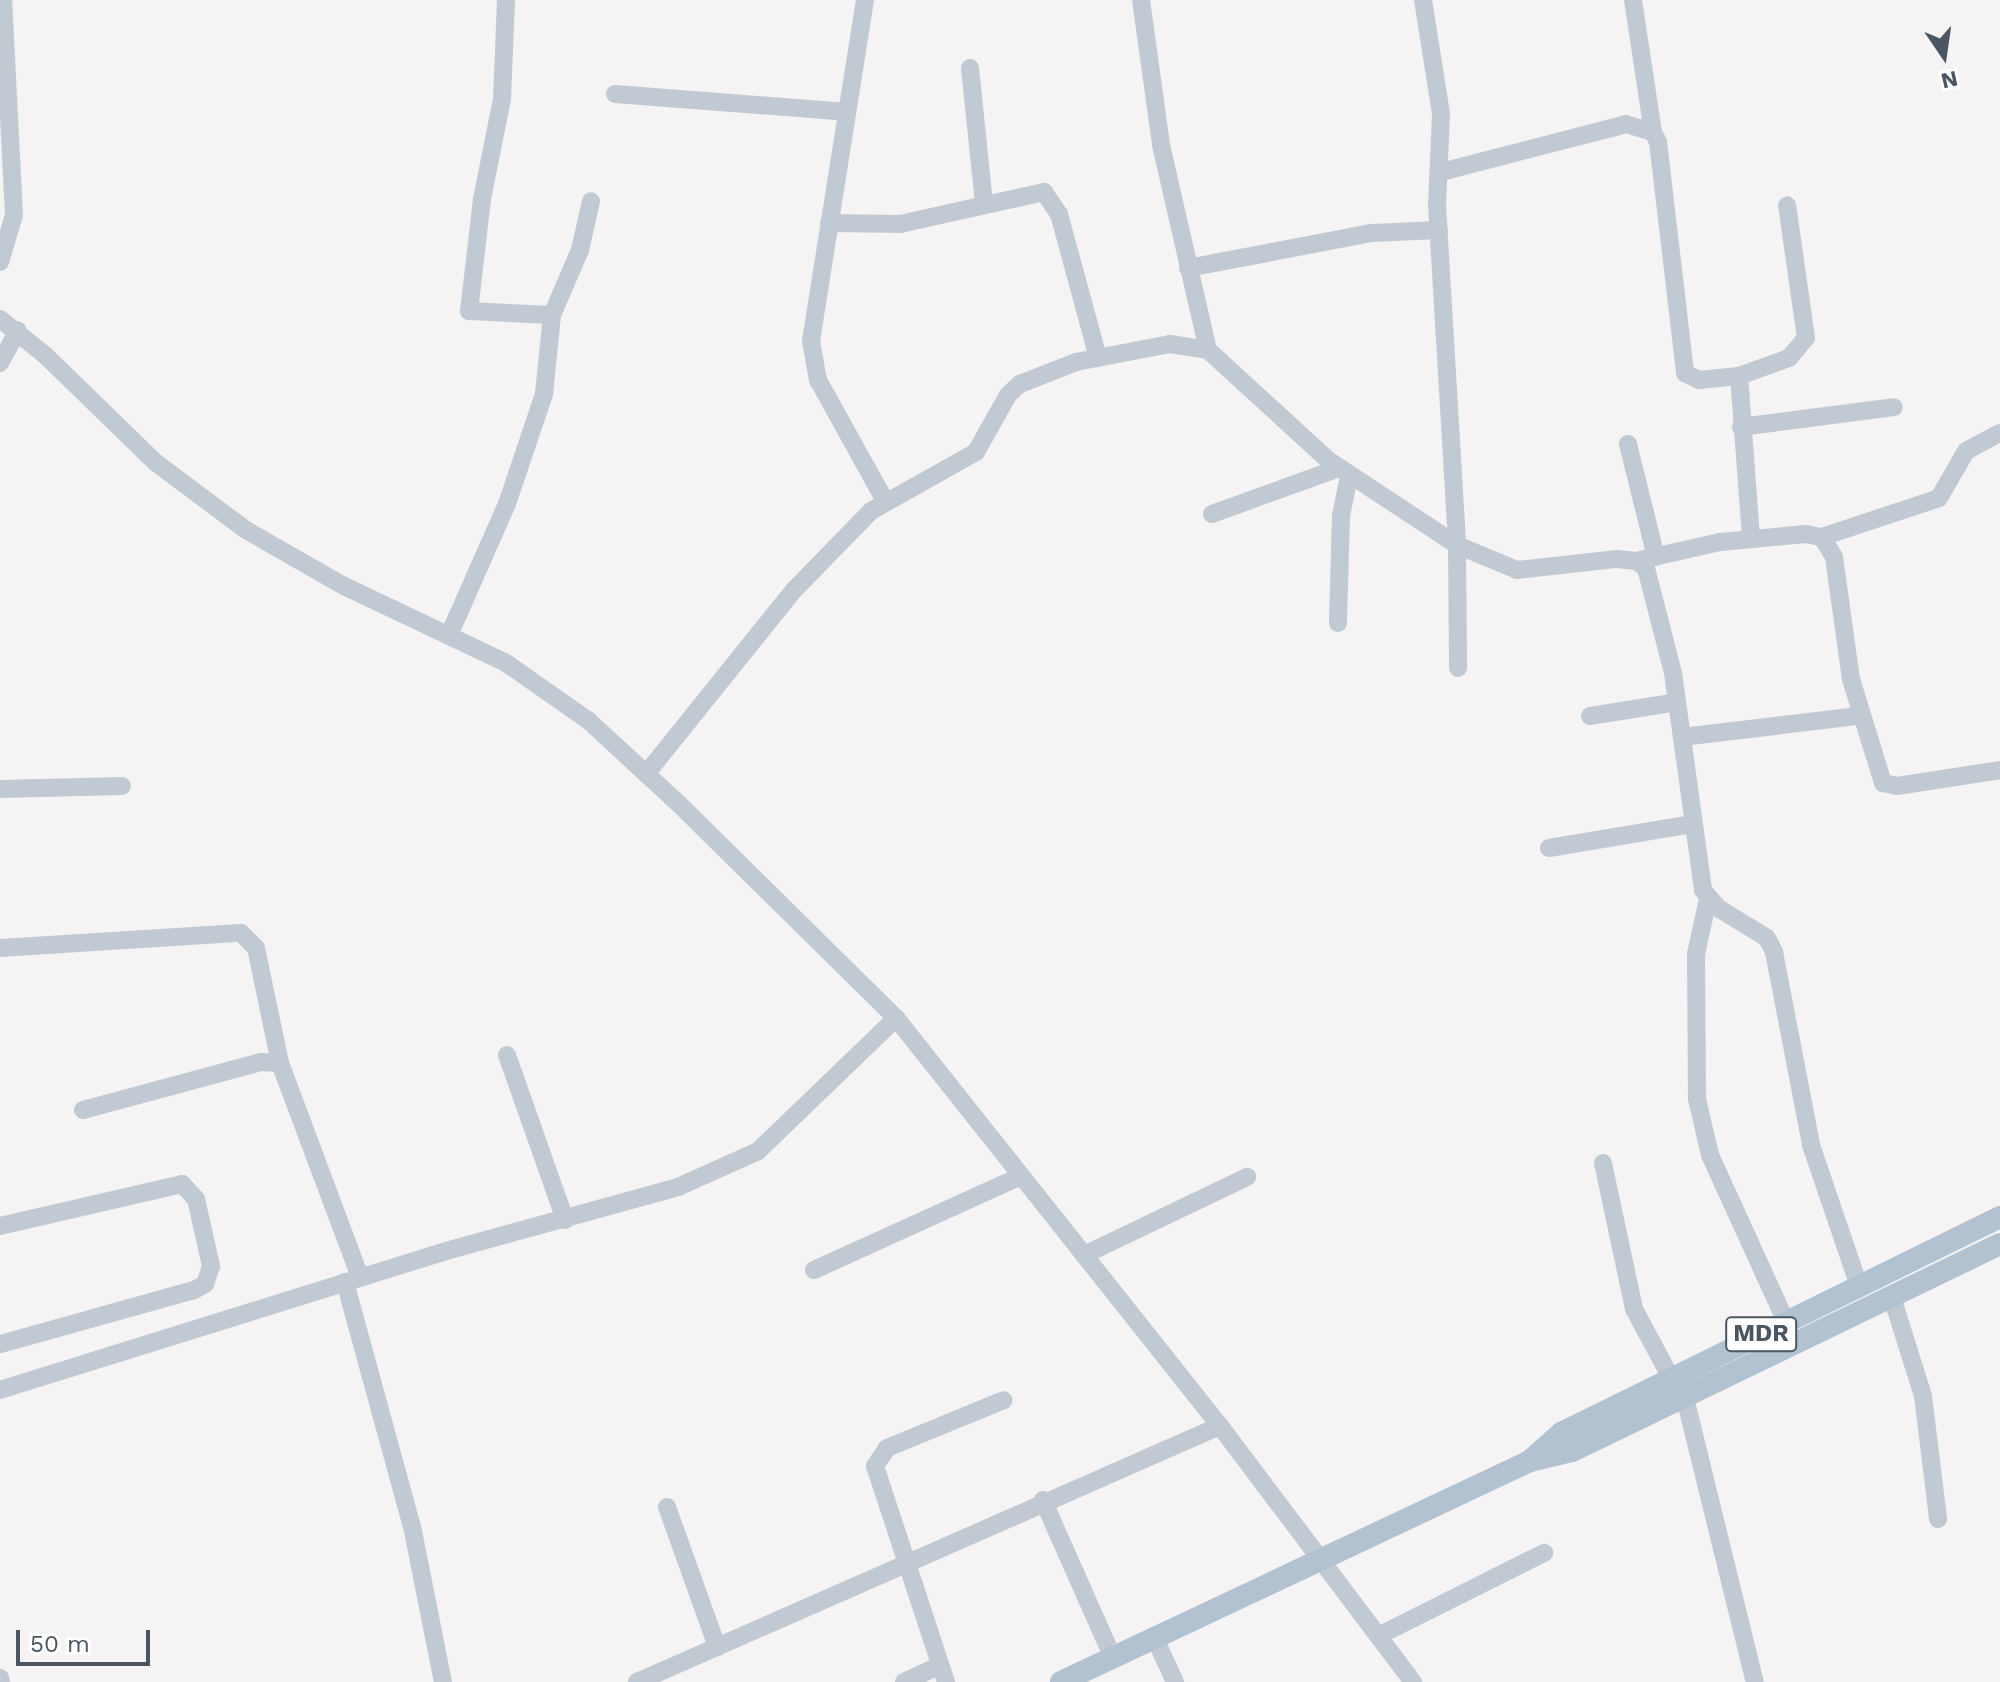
<!DOCTYPE html>
<style>
body{margin:0}
#map{position:relative;width:2000px;height:1682px;overflow:hidden;background:#f5f3f3;font-family:"Work Sans",sans-serif}
div>[style]{position:absolute}
.minor>*{height:18px;margin:-9px;padding:0 9px;transform-origin:9px;border-radius:9px;background:#c1cad2}
.major>*{height:22px;margin:-11px;padding:0 11px;transform-origin:11px;border-radius:11px;background:#b3c2d1}
span{translate:-50% -50%;white-space:nowrap;text-align:center;line-height:1.15;-webkit-text-stroke:7px #fff;paint-order:stroke}
.shield-label span{padding:2px 6px;background:#fff;border:2px solid;border-radius:6px;-webkit-text-stroke-width:0}
.shield-label{font-size:24px;color:#4a5661;font-weight:700}
.north{position:absolute;left:1904px;top:16px;width:80px;height:80px;-webkit-text-stroke:6px #fff;paint-order:stroke;rotate:167deg;font-size:22px;font-weight:700;line-height:32px;text-align:center;color:#4a5661}
.north::after{content:'';display:block;margin:auto;width:28px;height:36px;background:#4a5661;clip-path:polygon(50% 0,100% 100%,50% 72%,0 100%)}
.scale{position:absolute;left:16px;top:1630px;width:134px;height:36px;box-sizing:border-box;border:4px solid #4a5661;border-top:0;padding-left:10px;font-size:24px;line-height:28px;white-space:nowrap;color:#4a5661;-webkit-text-stroke:6px #fff;paint-order:stroke}
</style>
<div id="map">
<div class="minor">
<div style="left:506px;top:0;width:99px;rotate:92.3deg"></div>
<div style="left:502px;top:99px;width:102px;rotate:101.3deg"></div>
<div style="left:482px;top:199px;width:113px;rotate:96.6deg"></div>
<div style="left:469px;top:311px;width:83px;rotate:2.8deg"></div>
<div style="left:865px;top:0;width:345px;rotate:99deg"></div>
<div style="left:811px;top:341px;width:40px;rotate:80deg"></div>
<div style="left:818px;top:380px;width:138px;rotate:61deg"></div>
<div style="left:1141px;top:0;width:146px;rotate:82.1deg"></div>
<div style="left:1161px;top:145px;width:210px;rotate:77.1deg"></div>
<div style="left:1423px;top:0;width:115px;rotate:81deg"></div>
<div style="left:1441px;top:114px;width:91px;rotate:92.5deg"></div>
<div style="left:1437px;top:205px;width:341px;rotate:86.6deg"></div>
<div style="left:1457px;top:545px;width:123px;rotate:89.5deg"></div>
<div style="left:1633px;top:0;width:134px;rotate:81.4deg"></div>
<div style="left:970px;top:68px;width:137px;rotate:84.1deg"></div>
<div style="left:615px;top:94px;width:233px;rotate:4.4deg"></div>
<div style="left:1441px;top:172px;width:191px;rotate:-14.5deg"></div>
<div style="left:1626px;top:124px;width:28px;rotate:17deg"></div>
<div style="left:1653px;top:132px;width:11px;rotate:63deg"></div>
<div style="left:1658px;top:142px;width:233px;rotate:83.3deg"></div>
<div style="left:1685px;top:373px;width:16px;rotate:27deg"></div>
<div style="left:1699px;top:380px;width:40px;rotate:-5.7deg"></div>
<div style="left:829px;top:223px;width:71px;rotate:0.8deg"></div>
<div style="left:900px;top:224px;width:148px;rotate:-12.5deg"></div>
<div style="left:1044px;top:192px;width:27px;rotate:56deg"></div>
<div style="left:1059px;top:214px;width:149px;rotate:74.8deg"></div>
<div style="left:0;top:262px;width:49px;rotate:-73.4deg"></div>
<div style="left:14px;top:215px;width:215px;rotate:-92.9deg"></div>
<div style="left:1188px;top:268px;width:187px;rotate:-10.8deg"></div>
<div style="left:1372px;top:233px;width:67px;rotate:-2.6deg"></div>
<div style="left:0;top:319px;width:58px;rotate:38.7deg"></div>
<div style="left:45px;top:355px;width:153px;rotate:44.2deg"></div>
<div style="left:155px;top:462px;width:114px;rotate:36.8deg"></div>
<div style="left:246px;top:530px;width:111px;rotate:29.8deg"></div>
<div style="left:342px;top:585px;width:182px;rotate:25.4deg"></div>
<div style="left:506px;top:663px;width:101px;rotate:34.9deg"></div>
<div style="left:589px;top:721px;width:121px;rotate:42.7deg"></div>
<div style="left:678px;top:803px;width:306px;rotate:44.6deg"></div>
<div style="left:896px;top:1018px;width:521px;rotate:51.55deg"></div>
<div style="left:1220px;top:1426px;width:321px;rotate:53deg"></div>
<div style="left:0;top:363px;width:37px;rotate:-61deg"></div>
<div style="left:1741px;top:427px;width:154px;rotate:-7.4deg"></div>
<div style="left:1628px;top:444px;width:116px;rotate:76.1deg"></div>
<div style="left:1212px;top:514px;width:135px;rotate:-19.9deg"></div>
<div style="left:1822px;top:537px;width:123px;rotate:-18.4deg"></div>
<div style="left:1939px;top:498px;width:54px;rotate:-60.1deg"></div>
<div style="left:1966px;top:451px;width:38px;rotate:-28deg"></div>
<div style="left:1751px;top:538px;width:162px;rotate:-94.2deg"></div>
<div style="left:1739px;top:376px;width:53px;rotate:-19.8deg"></div>
<div style="left:1789px;top:358px;width:26px;rotate:-50deg"></div>
<div style="left:1806px;top:338px;width:134px;rotate:-98.1deg"></div>
<div style="left:1636px;top:561px;width:86px;rotate:-12.7deg"></div>
<div style="left:1720px;top:542px;width:86px;rotate:-5.3deg"></div>
<div style="left:1806px;top:534px;width:16px;rotate:11deg"></div>
<div style="left:1822px;top:537px;width:23px;rotate:59deg"></div>
<div style="left:1834px;top:557px;width:123px;rotate:82.1deg"></div>
<div style="left:1851px;top:679px;width:109px;rotate:72.9deg"></div>
<div style="left:1883px;top:783px;width:14px;rotate:12deg"></div>
<div style="left:1897px;top:786px;width:104px;rotate:-8.8deg"></div>
<div style="left:1338px;top:623px;width:107px;rotate:-88.4deg"></div>
<div style="left:1341px;top:516px;width:41px;rotate:-78.7deg"></div>
<div style="left:450px;top:633px;width:141px;rotate:-66.2deg"></div>
<div style="left:507px;top:504px;width:116px;rotate:-71.4deg"></div>
<div style="left:544px;top:394px;width:79px;rotate:-84.2deg"></div>
<div style="left:552px;top:315px;width:71px;rotate:-66.7deg"></div>
<div style="left:580px;top:250px;width:50px;rotate:-77.3deg"></div>
<div style="left:1590px;top:716px;width:88px;rotate:-9.1deg"></div>
<div style="left:1682px;top:737px;width:178px;rotate:-6.8deg"></div>
<div style="left:646px;top:774px;width:238px;rotate:-51.2deg"></div>
<div style="left:795px;top:589px;width:109px;rotate:-45.7deg"></div>
<div style="left:871px;top:511px;width:120px;rotate:-29.3deg"></div>
<div style="left:976px;top:452px;width:65px;rotate:-60.7deg"></div>
<div style="left:1008px;top:395px;width:16px;rotate:-43deg"></div>
<div style="left:1020px;top:384px;width:60px;rotate:-21.4deg"></div>
<div style="left:1076px;top:362px;width:96px;rotate:-10.8deg"></div>
<div style="left:1170px;top:344px;width:38px;rotate:9deg"></div>
<div style="left:1208px;top:350px;width:163px;rotate:42.5deg"></div>
<div style="left:1328px;top:460px;width:154px;rotate:33.4deg"></div>
<div style="left:1457px;top:545px;width:65px;rotate:22.6deg"></div>
<div style="left:1517px;top:570px;width:101px;rotate:-6.3deg"></div>
<div style="left:1617px;top:559px;width:19px;rotate:6deg"></div>
<div style="left:1636px;top:561px;width:12px;rotate:35deg"></div>
<div style="left:1646px;top:568px;width:108px;rotate:75.6deg"></div>
<div style="left:1673px;top:673px;width:219px;rotate:82.1deg"></div>
<div style="left:1703px;top:890px;width:23px;rotate:50deg"></div>
<div style="left:1718px;top:908px;width:57px;rotate:31.5deg"></div>
<div style="left:1767px;top:938px;width:16px;rotate:63deg"></div>
<div style="left:1774px;top:952px;width:197px;rotate:79.1deg"></div>
<div style="left:1811px;top:1145px;width:149px;rotate:71.2deg"></div>
<div style="left:0;top:789px;width:122px;rotate:-1.4deg"></div>
<div style="left:1549px;top:848px;width:146px;rotate:-9.5deg"></div>
<div style="left:1708px;top:899px;width:56px;rotate:102.3deg"></div>
<div style="left:1696px;top:954px;width:145px;rotate:89.6deg"></div>
<div style="left:1697px;top:1099px;width:57px;rotate:76.9deg"></div>
<div style="left:1710px;top:1155px;width:183px;rotate:65.5deg"></div>
<div style="left:0;top:948px;width:241px;rotate:-3.6deg"></div>
<div style="left:241px;top:933px;width:21px;rotate:45deg"></div>
<div style="left:256px;top:948px;width:117px;rotate:78.2deg"></div>
<div style="left:507px;top:1055px;width:175px;rotate:70.6deg"></div>
<div style="left:83px;top:1110px;width:184px;rotate:-15.1deg"></div>
<div style="left:261px;top:1062px;width:19px;rotate:3deg"></div>
<div style="left:280px;top:1063px;width:228px;rotate:69.5deg"></div>
<div style="left:1603px;top:1163px;width:149px;rotate:78deg"></div>
<div style="left:1634px;top:1309px;width:78px;rotate:61.8deg"></div>
<div style="left:0;top:1226px;width:187px;rotate:-13deg"></div>
<div style="left:182px;top:1184px;width:21px;rotate:47deg"></div>
<div style="left:196px;top:1199px;width:69px;rotate:77.4deg"></div>
<div style="left:211px;top:1266px;width:19px;rotate:108deg"></div>
<div style="left:205px;top:1284px;width:13px;rotate:151deg"></div>
<div style="left:194px;top:1290px;width:201px;rotate:164.4deg"></div>
<div style="left:1084px;top:1255px;width:181px;rotate:-25.6deg"></div>
<div style="left:814px;top:1270px;width:227px;rotate:-24.4deg"></div>
<div style="left:345px;top:1282px;width:258px;rotate:74.7deg"></div>
<div style="left:413px;top:1531px;width:154px;rotate:78.8deg"></div>
<div style="left:1892px;top:1297px;width:104px;rotate:72.6deg"></div>
<div style="left:1923px;top:1396px;width:124px;rotate:83deg"></div>
<div style="left:0;top:1390px;width:467px;rotate:-17.3deg"></div>
<div style="left:446px;top:1251px;width:241px;rotate:-15.4deg"></div>
<div style="left:678px;top:1187px;width:88px;rotate:-24.2deg"></div>
<div style="left:758px;top:1151px;width:192px;rotate:-43.9deg"></div>
<div style="left:1685px;top:1398px;width:292px;rotate:76.2deg"></div>
<div style="left:1043px;top:1500px;width:171px;rotate:66.1deg"></div>
<div style="left:667px;top:1507px;width:149px;rotate:70.3deg"></div>
<div style="left:1154px;top:1636px;width:51px;rotate:65.5deg"></div>
<div style="left:1378px;top:1636px;width:186px;rotate:-26.6deg"></div>
<div style="left:0;top:1678px;width:4px;rotate:76deg"></div>
<div style="left:637px;top:1682px;width:637px;rotate:-23.71deg"></div>
<div style="left:904px;top:1682px;width:40px;rotate:-25deg"></div>
<div style="left:946px;top:1682px;width:227px;rotate:-108.2deg"></div>
<div style="left:875px;top:1466px;width:22px;rotate:-56deg"></div>
<div style="left:887px;top:1448px;width:126px;rotate:-22.3deg"></div>
</div>
<div class="major">
<div style="left:1530px;top:1461px;width:42px;rotate:-42.1deg"></div>
<div style="left:1561px;top:1433px;width:489px;rotate:-26.2deg"></div>
<div style="left:1061px;top:1682px;width:518px;rotate:-25.23deg"></div>
<div style="left:1530px;top:1461px;width:43px;rotate:-13.4deg"></div>
<div style="left:1572px;top:1451px;width:475px;rotate:-25.8deg"></div>
</div>
<div class="shield-label">
<span style="left:1761px;top:1334px">MDR</span>
</div>
<div class="north">N</div>
<div class="scale">50 m</div>
</div>
